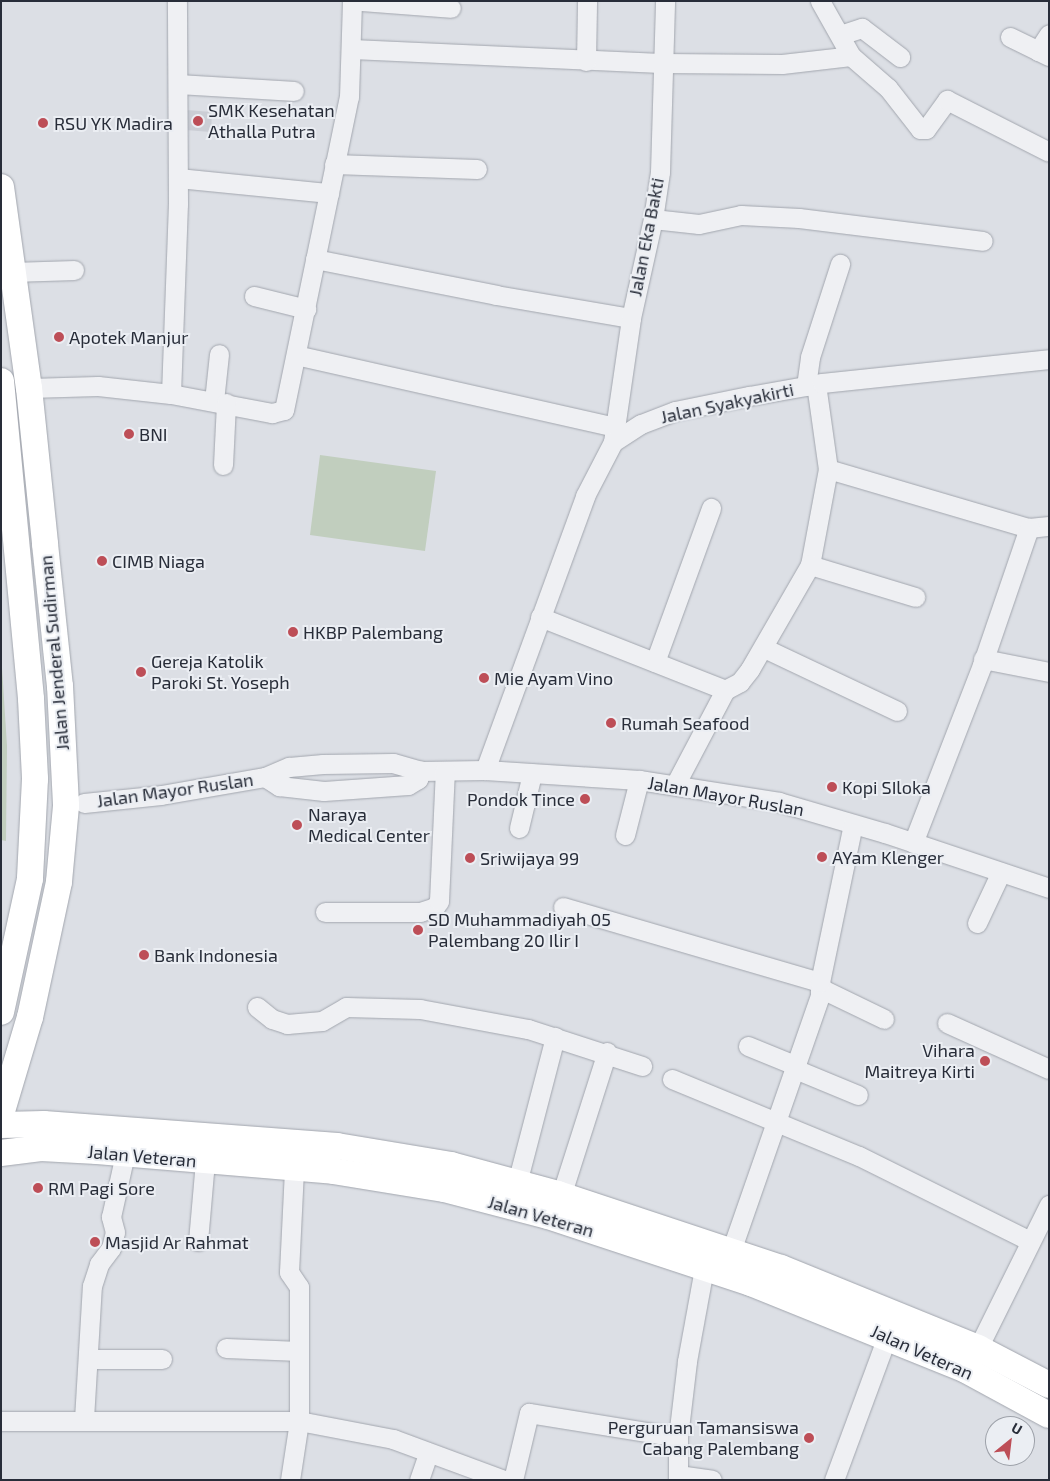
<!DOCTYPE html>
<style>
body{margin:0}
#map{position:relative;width:1050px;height:1481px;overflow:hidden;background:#dcdfe5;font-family:"Exo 2",sans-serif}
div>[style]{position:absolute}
.built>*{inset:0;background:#cbced5}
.green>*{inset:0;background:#c1cebe}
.roads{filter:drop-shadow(0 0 1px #a2a6ae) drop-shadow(0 0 1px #a2a6ae)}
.minor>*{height:19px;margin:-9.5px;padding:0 9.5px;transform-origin:9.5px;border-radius:9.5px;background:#eff0f3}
.highway>*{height:26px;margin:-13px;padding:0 13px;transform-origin:13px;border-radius:13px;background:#fff}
.dots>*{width:14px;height:14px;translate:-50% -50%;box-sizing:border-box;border:2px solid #ebeef3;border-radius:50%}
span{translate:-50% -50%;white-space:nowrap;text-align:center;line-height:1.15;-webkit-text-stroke:4px #ebeef3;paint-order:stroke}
.poi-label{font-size:18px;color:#282d39}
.left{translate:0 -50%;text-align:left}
.right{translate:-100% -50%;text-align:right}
.street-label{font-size:18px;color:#282d39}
.frame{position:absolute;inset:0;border:2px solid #282d39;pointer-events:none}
.north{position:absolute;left:985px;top:1416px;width:50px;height:50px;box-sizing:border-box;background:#ebeef3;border:1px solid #9da1a9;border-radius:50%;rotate:29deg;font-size:14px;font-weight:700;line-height:20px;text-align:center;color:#282d39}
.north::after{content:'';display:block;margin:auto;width:18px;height:22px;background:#bd4e57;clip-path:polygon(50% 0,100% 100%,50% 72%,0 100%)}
</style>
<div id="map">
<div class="built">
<div style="clip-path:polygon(186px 110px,212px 112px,211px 132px,185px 130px)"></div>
</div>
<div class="green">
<div style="clip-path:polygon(320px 455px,436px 471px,425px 551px,310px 535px)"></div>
<div style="clip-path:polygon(1px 652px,7px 746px,6px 841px,1px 840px)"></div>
</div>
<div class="roads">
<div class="minor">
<div style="left:361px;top:1px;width:90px;rotate:4.4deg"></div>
<div style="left:840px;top:35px;width:23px;rotate:-18deg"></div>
<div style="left:862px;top:28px;width:48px;rotate:37.3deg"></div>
<div style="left:1010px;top:37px;width:43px;rotate:26deg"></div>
<div style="left:352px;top:49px;width:309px;rotate:2.6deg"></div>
<div style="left:661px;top:63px;width:121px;rotate:0.5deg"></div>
<div style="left:782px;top:64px;width:69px;rotate:-6.6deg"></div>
<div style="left:851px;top:56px;width:63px;rotate:-119.4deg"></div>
<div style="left:1038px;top:51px;width:20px;rotate:-57deg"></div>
<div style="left:851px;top:56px;width:49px;rotate:40.9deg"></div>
<div style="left:888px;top:88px;width:52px;rotate:52deg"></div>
<div style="left:920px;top:129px;width:6px"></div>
<div style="left:926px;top:129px;width:36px;rotate:-54deg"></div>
<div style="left:947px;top:100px;width:114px;rotate:27deg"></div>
<div style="left:586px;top:61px;width:60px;rotate:-89deg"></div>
<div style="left:179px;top:84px;width:115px;rotate:3.5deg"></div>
<div style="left:334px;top:164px;width:143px;rotate:2deg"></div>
<div style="left:178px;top:178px;width:152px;rotate:5.7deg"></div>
<div style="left:653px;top:219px;width:46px;rotate:6.2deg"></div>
<div style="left:699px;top:224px;width:43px;rotate:-12.1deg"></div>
<div style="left:741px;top:215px;width:58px;rotate:3deg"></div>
<div style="left:799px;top:218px;width:185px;rotate:7.1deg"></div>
<div style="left:315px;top:259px;width:185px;rotate:11.2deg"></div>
<div style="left:496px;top:295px;width:137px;rotate:9.7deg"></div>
<div style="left:13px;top:272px;width:61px;rotate:-1.9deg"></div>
<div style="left:254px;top:296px;width:54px;rotate:14deg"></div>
<div style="left:296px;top:355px;width:328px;rotate:12.7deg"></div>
<div style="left:816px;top:384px;width:86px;rotate:82deg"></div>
<div style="left:828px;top:469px;width:98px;rotate:100.6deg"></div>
<div style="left:810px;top:565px;width:110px;rotate:16.9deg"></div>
<div style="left:806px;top:386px;width:29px;rotate:-82deg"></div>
<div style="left:810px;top:357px;width:98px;rotate:-72.1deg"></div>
<div style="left:29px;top:388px;width:69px;rotate:-1.7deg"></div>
<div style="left:98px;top:386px;width:73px;rotate:6.3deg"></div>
<div style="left:171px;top:394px;width:103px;rotate:10.7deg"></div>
<div style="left:272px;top:413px;width:12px;rotate:-14deg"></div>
<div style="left:284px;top:410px;width:320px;rotate:-78.3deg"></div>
<div style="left:349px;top:97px;width:96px;rotate:-88.2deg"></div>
<div style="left:171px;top:394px;width:190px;rotate:-87.9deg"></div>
<div style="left:178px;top:204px;width:203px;rotate:-90.3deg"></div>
<div style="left:214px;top:401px;width:47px;rotate:-83.9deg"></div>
<div style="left:613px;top:442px;width:125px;rotate:-81.7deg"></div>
<div style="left:631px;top:318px;width:101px;rotate:-77.5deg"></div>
<div style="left:653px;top:219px;width:48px;rotate:-81.5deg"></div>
<div style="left:660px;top:172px;width:171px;rotate:-88.3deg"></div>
<div style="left:223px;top:465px;width:62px;rotate:-87.2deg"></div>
<div style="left:828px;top:469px;width:209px;rotate:16.4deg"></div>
<div style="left:1029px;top:528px;width:20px;rotate:-6deg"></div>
<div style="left:540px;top:617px;width:199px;rotate:21.5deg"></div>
<div style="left:725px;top:690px;width:17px;rotate:-28deg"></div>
<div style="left:740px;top:682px;width:16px;rotate:-52deg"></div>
<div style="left:750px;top:669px;width:120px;rotate:-60deg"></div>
<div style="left:764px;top:648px;width:147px;rotate:25.3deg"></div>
<div style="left:983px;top:659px;width:67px;rotate:11.1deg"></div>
<div style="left:655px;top:662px;width:164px;rotate:-70deg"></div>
<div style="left:485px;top:770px;width:292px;rotate:-69.9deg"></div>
<div style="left:585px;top:496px;width:61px;rotate:-62.6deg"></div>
<div style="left:613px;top:442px;width:33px;rotate:-33deg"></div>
<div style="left:641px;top:424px;width:36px;rotate:-21deg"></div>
<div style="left:675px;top:411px;width:76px;rotate:-11.5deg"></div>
<div style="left:749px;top:396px;width:74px;rotate:-10.1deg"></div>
<div style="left:822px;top:383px;width:228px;rotate:-6deg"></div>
<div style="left:265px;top:777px;width:17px;rotate:33deg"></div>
<div style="left:279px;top:786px;width:45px;rotate:6.3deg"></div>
<div style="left:324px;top:791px;width:84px;rotate:-4.1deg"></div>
<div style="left:408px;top:785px;width:12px;rotate:-31deg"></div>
<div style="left:418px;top:779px;width:9px;rotate:-69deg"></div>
<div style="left:675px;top:785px;width:107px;rotate:-62.2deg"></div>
<div style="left:84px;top:803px;width:77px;rotate:-5.9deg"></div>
<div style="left:161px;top:795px;width:106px;rotate:-9.8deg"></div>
<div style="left:265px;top:777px;width:26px;rotate:-23deg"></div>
<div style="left:289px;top:767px;width:34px;rotate:-5deg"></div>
<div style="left:323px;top:764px;width:70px;rotate:-0.8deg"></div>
<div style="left:393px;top:763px;width:29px;rotate:16deg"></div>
<div style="left:421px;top:771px;width:64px;rotate:-0.9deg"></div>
<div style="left:485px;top:770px;width:154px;rotate:3.7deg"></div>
<div style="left:639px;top:780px;width:142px;rotate:8.9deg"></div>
<div style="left:779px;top:802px;width:110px;rotate:16.3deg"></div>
<div style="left:885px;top:833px;width:173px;rotate:18.5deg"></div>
<div style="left:519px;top:828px;width:56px;rotate:-76.5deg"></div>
<div style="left:625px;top:835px;width:57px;rotate:-75.7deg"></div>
<div style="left:913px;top:843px;width:191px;rotate:-68.8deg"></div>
<div style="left:982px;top:665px;width:145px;rotate:-71.1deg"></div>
<div style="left:563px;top:907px;width:268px;rotate:16.3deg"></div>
<div style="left:325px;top:912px;width:95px"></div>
<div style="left:420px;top:912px;width:16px;rotate:-18deg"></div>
<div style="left:435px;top:907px;width:7px;rotate:-56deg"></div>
<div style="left:439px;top:901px;width:130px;rotate:-87.4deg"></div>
<div style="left:977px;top:923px;width:56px;rotate:-64.8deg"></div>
<div style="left:820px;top:988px;width:71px;rotate:25.8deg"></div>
<div style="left:257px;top:1007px;width:19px;rotate:39deg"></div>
<div style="left:272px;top:1019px;width:16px;rotate:18deg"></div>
<div style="left:287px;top:1024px;width:35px;rotate:-5deg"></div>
<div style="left:322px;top:1021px;width:28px;rotate:-30deg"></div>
<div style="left:346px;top:1007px;width:74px;rotate:1.5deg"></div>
<div style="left:420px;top:1009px;width:110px;rotate:10.5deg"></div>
<div style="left:528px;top:1029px;width:120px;rotate:18deg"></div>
<div style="left:947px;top:1023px;width:112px;rotate:24.3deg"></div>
<div style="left:748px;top:1046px;width:53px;rotate:22.2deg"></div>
<div style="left:795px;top:1069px;width:68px;rotate:22.4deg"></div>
<div style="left:672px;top:1079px;width:202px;rotate:22.4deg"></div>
<div style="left:859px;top:1156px;width:191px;rotate:26.4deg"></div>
<div style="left:517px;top:1183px;width:151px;rotate:-75.4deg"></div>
<div style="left:561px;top:1196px;width:151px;rotate:-72.3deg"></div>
<div style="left:198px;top:1241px;width:80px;rotate:-85deg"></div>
<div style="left:731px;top:1251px;width:270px;rotate:-70.8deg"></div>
<div style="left:820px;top:996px;width:14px;rotate:-90deg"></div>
<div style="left:820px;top:982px;width:161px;rotate:-78.2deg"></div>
<div style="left:226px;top:1348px;width:73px;rotate:2.4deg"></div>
<div style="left:973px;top:1358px;width:171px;rotate:-63.6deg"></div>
<div style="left:88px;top:1359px;width:74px"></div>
<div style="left:84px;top:1419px;width:133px;rotate:-86.6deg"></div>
<div style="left:92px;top:1286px;width:23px;rotate:-72deg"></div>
<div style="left:99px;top:1264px;width:20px;rotate:-53deg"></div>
<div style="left:111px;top:1248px;width:16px;rotate:-76deg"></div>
<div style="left:115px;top:1232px;width:16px;rotate:-105deg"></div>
<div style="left:111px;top:1217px;width:65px;rotate:-77.5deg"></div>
<div style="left:1px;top:1421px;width:298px"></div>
<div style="left:299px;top:1421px;width:96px;rotate:10.8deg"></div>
<div style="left:393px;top:1439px;width:118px;rotate:20.3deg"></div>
<div style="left:678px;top:1475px;width:34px;rotate:8deg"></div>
<div style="left:290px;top:1480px;width:60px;rotate:-81.3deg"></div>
<div style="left:299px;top:1421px;width:134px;rotate:-90deg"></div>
<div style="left:299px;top:1287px;width:18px;rotate:-124deg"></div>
<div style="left:289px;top:1272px;width:104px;rotate:-87.2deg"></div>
<div style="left:419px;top:1480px;width:28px;rotate:-71deg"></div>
<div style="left:513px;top:1480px;width:69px;rotate:-76.6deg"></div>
<div style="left:529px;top:1413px;width:151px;rotate:9.2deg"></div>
<div style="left:678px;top:1480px;width:43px;rotate:-90deg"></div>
<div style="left:678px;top:1437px;width:77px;rotate:-83.2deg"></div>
<div style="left:687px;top:1361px;width:95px;rotate:-79.6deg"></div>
<div style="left:834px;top:1480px;width:164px;rotate:-69.7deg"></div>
</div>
<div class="highway">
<div style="left:1px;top:187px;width:203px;rotate:82.1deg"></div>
<div style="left:29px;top:388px;width:157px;rotate:84.1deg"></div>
<div style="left:45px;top:544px;width:143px;rotate:84deg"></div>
<div style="left:60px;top:686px;width:120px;rotate:87.1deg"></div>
<div style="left:66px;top:806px;width:76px;rotate:95.3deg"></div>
<div style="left:59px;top:882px;width:138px;rotate:102.1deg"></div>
<div style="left:30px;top:1017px;width:101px;rotate:106.6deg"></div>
<div style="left:1px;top:381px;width:319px;rotate:84.6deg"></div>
<div style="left:31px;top:699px;width:80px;rotate:87.1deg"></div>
<div style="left:35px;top:779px;width:100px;rotate:92.9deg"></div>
<div style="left:30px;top:879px;width:136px;rotate:102.3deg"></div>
<div style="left:1px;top:1125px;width:43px;rotate:-1.3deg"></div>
<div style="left:44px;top:1124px;width:294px;rotate:4.3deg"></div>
<div style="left:337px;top:1146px;width:116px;rotate:9.5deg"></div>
<div style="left:451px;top:1165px;width:111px;rotate:15.2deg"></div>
<div style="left:558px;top:1194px;width:235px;rotate:18.4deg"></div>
<div style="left:781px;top:1268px;width:213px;rotate:22.1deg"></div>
<div style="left:978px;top:1348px;width:80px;rotate:27.5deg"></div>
<div style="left:1px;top:1153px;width:40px;rotate:-7.1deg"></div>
<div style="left:41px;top:1148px;width:56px;rotate:3.1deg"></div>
<div style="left:97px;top:1151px;width:237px;rotate:4.8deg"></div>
<div style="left:333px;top:1171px;width:112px;rotate:9.2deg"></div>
<div style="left:444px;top:1189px;width:107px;rotate:14.6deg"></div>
<div style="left:548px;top:1216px;width:214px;rotate:18.3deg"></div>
<div style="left:751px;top:1283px;width:232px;rotate:22deg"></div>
<div style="left:966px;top:1370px;width:94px;rotate:28.5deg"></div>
</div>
</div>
<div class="dots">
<div style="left:198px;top:121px;background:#bd4e57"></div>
<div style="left:43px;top:123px;background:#bd4e57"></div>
<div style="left:59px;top:337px;background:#bd4e57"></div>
<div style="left:129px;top:434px;background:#bd4e57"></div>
<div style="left:102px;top:561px;background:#bd4e57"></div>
<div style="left:293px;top:632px;background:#bd4e57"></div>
<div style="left:141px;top:672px;background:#bd4e57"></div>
<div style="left:484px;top:678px;background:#bd4e57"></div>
<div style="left:611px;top:723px;background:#bd4e57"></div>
<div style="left:832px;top:787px;background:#bd4e57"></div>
<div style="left:585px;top:799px;background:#bd4e57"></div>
<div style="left:297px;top:825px;background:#bd4e57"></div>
<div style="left:822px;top:857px;background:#bd4e57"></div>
<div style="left:470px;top:858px;background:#bd4e57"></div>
<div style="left:418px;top:930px;background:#bd4e57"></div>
<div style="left:144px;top:955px;background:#bd4e57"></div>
<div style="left:985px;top:1061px;background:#bd4e57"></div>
<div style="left:38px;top:1188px;background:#bd4e57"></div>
<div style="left:95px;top:1242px;background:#bd4e57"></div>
<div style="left:809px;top:1438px;background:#bd4e57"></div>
</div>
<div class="poi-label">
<span class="left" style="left:208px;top:121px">SMK Kesehatan<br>Athalla Putra</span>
<span class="left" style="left:54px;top:123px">RSU YK Madira</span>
<span class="left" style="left:69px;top:337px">Apotek Manjur</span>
<span class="left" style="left:139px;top:434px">BNI</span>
<span class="left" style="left:112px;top:561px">CIMB Niaga</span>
<span class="left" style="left:303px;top:632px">HKBP Palembang</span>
<span class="left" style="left:151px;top:672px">Gereja Katolik<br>Paroki St. Yoseph</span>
<span class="left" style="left:494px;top:678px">Mie Ayam Vino</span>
<span class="left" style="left:621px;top:723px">Rumah Seafood</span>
<span class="left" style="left:842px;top:787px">Kopi SIloka</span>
<span class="right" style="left:575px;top:799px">Pondok Tince</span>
<span class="left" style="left:308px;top:825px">Naraya<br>Medical Center</span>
<span class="left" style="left:832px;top:857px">AYam Klenger</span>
<span class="left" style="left:480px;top:858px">Sriwijaya 99</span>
<span class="left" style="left:428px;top:930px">SD Muhammadiyah 05<br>Palembang 20 Ilir I</span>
<span class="left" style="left:154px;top:955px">Bank Indonesia</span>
<span class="right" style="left:975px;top:1061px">Vihara<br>Maitreya Kirti</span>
<span class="left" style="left:48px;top:1188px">RM Pagi Sore</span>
<span class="left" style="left:105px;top:1242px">Masjid Ar Rahmat</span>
<span class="right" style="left:799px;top:1438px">Perguruan Tamansiswa<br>Cabang Palembang</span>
</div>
<div class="street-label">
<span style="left:646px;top:237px;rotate:-79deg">Jalan Eka Bakti</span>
<span style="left:727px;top:403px;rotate:-12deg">Jalan Syakyakirti</span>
<span style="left:54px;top:653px;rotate:-95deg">Jalan Jenderal Sudirman</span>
<span style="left:175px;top:790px;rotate:-8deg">Jalan Mayor Ruslan</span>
<span style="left:726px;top:796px;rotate:10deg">Jalan Mayor Ruslan</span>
<span style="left:142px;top:1156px;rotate:5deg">Jalan Veteran</span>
<span style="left:541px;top:1216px;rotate:16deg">Jalan Veteran</span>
<span style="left:922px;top:1352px;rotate:24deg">Jalan Veteran</span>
</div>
<div class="frame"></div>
<div class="north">U</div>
</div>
